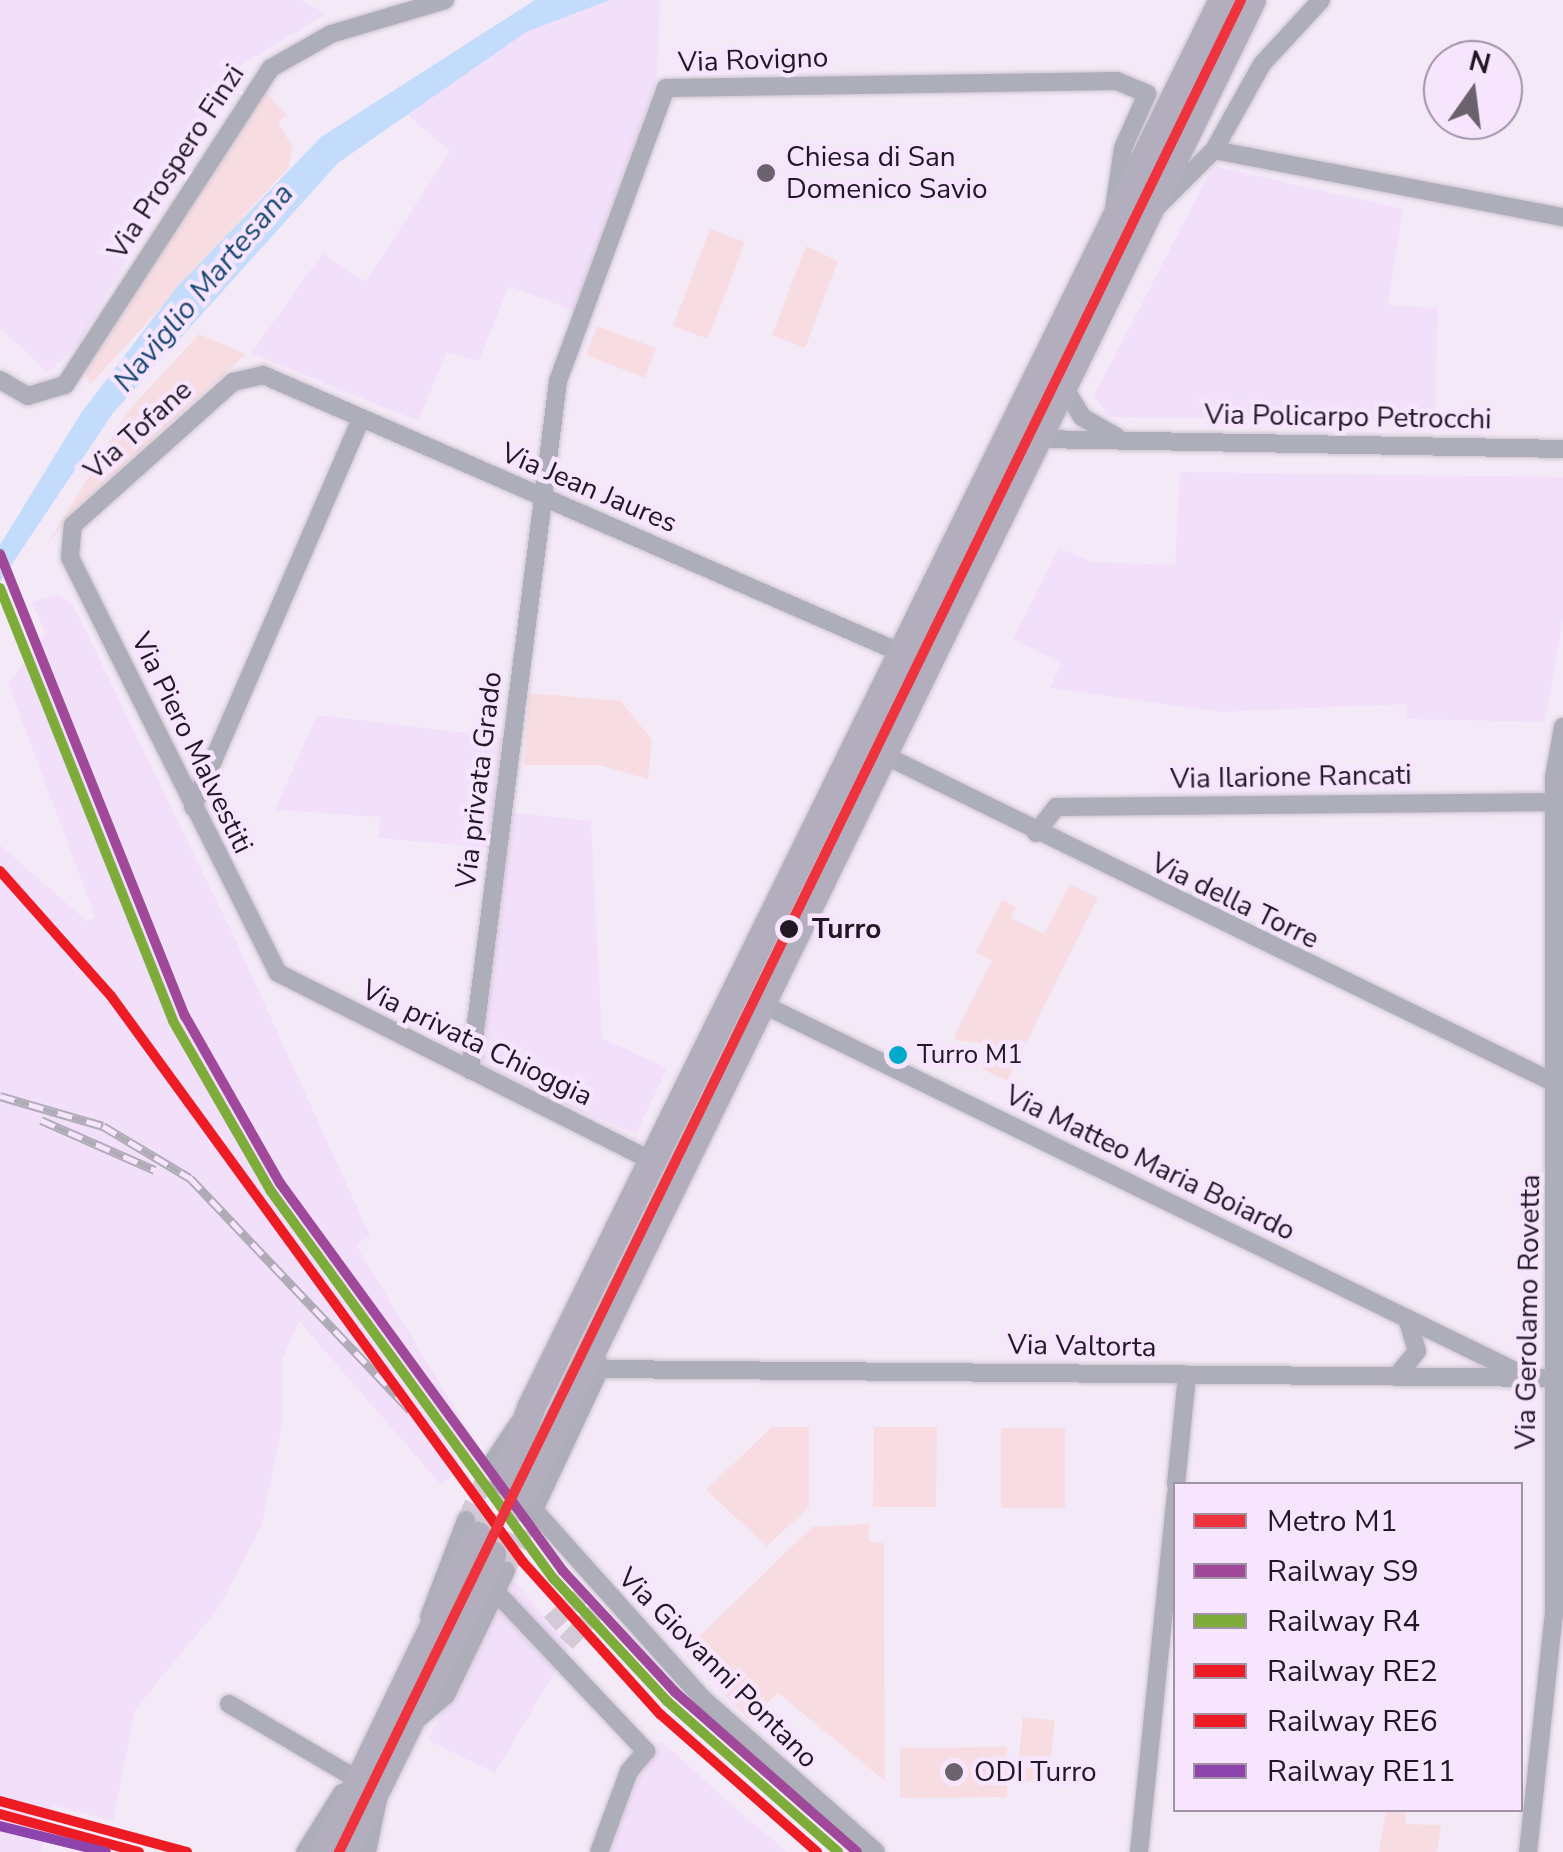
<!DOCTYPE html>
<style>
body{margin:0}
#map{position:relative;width:1563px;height:1852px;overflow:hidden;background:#f4eaf7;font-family:"Nunito Sans",sans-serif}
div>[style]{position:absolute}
.built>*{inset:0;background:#f2dff9}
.green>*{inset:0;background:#f7dde1}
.water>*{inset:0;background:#c3dcfc}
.minor-tunnel>*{height:18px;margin-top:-9px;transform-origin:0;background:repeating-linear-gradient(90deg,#d4cad7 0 18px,transparent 0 27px)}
.primary-tunnel>*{height:28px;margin-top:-14px;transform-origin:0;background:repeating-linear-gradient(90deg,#d4cad7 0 28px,transparent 0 42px)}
.roads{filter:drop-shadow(0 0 2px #cdc5d0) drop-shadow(0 0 2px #cdc5d0)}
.minor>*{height:18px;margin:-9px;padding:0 9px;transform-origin:9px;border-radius:9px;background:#aeadba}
.primary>*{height:28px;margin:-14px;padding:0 14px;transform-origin:14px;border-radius:14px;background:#b3aebe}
.rail>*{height:9px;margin-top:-4.5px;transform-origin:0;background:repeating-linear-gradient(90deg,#f7e4fd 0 15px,#b0acb7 0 30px);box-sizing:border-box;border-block:2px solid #b0acb7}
.rail-1>*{height:10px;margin:-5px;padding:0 5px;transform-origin:5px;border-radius:5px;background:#a0499a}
.rail-2>*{height:10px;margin:-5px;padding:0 5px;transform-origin:5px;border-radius:5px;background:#7dac3b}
.rail-3>*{height:10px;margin:-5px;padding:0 5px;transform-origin:5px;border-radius:5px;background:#ed1c24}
.rail-4>*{height:10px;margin:-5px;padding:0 5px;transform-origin:5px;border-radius:5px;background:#ed1c24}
.rail-5>*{height:10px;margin:-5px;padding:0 5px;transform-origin:5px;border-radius:5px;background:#8e44ad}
.metro-1>*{height:10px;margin:-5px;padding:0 5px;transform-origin:5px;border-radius:5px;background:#ee333e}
.dots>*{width:28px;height:28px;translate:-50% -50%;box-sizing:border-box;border:5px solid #f7e4fd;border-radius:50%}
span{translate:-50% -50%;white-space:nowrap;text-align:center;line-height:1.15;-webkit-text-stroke:9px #f7e4fd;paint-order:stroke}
.bus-label{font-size:26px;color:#211823}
.left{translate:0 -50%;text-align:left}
.street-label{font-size:28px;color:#211823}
.poi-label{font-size:28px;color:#211823}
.stop-label{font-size:28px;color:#211823;font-weight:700}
.water-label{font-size:30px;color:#1a4a74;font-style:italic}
.legend{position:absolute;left:1173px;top:1482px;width:350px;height:330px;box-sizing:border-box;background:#f7e4fd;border:2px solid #a192a6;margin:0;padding:12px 18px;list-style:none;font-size:30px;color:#211823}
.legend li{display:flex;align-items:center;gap:20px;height:50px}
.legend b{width:50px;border:2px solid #a192a6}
.north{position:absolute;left:1423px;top:40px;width:100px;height:100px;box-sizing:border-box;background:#f7e4fd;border:2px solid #a192a6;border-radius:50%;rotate:14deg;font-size:28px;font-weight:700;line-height:40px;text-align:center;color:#211823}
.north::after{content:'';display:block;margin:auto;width:35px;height:45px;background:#6b626d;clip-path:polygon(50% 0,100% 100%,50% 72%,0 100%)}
</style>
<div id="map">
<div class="built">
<div style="clip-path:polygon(0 0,302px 0,326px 14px,240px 66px,77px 346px,48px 373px,0 328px)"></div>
<div style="clip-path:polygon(607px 0,660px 0,657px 79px,574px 311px,509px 286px,479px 361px,447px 352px,418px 421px,251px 353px,323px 253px,365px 282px,450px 152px,402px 110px,538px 22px)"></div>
<div style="clip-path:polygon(1213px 166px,1403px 209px,1388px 305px,1438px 308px,1435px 421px,1110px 417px,1094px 396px)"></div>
<div style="clip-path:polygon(1180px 472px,1563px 477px,1563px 620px,1545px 722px,1407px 719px,1407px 704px,1220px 712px,1050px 688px,1061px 663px,1013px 639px,1059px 548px,1093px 562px,1175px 565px)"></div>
<div style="clip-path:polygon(59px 595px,73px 605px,236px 941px,370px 1236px,356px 1245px,483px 1455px,441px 1485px,299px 1321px,282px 1360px,283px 1421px,262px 1524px,220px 1606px,135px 1710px,113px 1821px,52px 1805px,41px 1852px,0 1852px,0 845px,87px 921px,95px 917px,8px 683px,46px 635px,31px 602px)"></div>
<div style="clip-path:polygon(317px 715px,516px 739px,508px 812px,591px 821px,602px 1038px,667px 1068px,636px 1134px,474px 1068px,502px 849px,379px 838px,380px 817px,275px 810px)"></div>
<div style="clip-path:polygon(510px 1576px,570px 1646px,495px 1773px,428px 1740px)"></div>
<div style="clip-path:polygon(661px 1741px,741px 1813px,787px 1852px,602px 1852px,629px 1774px)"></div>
</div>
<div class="green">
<div style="clip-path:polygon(263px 89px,287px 115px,278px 122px,293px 148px,289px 167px,90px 385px,85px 373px)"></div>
<div style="clip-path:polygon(710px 229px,745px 242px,708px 339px,673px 326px)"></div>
<div style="clip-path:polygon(806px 246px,838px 261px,805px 348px,772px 335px)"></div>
<div style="clip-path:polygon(597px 326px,656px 348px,645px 378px,586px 355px)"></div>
<div style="clip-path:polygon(199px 334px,246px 354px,70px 514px,45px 548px,128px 411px)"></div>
<div style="clip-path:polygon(529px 693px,621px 701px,652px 740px,648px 779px,599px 765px,524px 765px)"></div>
<div style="clip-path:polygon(1070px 884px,1098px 898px,1007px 1081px,982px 1069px,993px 1046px,953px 1039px,992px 961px,976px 953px,1002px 900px,1016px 907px,1011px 918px,1044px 934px)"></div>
<div style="clip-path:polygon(772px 1427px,809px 1427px,809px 1507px,767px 1546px,706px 1490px)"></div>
<div style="clip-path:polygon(874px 1427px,937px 1427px,936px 1507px,873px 1507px)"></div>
<div style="clip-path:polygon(1001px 1428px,1065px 1428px,1065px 1508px,1001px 1508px)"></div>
<div style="clip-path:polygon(869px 1524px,869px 1542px,884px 1543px,885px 1781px,778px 1693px,749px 1720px,683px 1652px,812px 1527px)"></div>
<div style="clip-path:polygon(1023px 1717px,1055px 1720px,1048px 1784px,1016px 1780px)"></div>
<div style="clip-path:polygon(1007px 1747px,1007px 1797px,900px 1798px,900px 1748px)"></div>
<div style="clip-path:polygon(1386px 1810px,1405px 1810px,1406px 1824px,1441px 1825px,1437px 1852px,1379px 1852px)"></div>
</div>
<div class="water">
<div style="clip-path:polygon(535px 0,610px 0,526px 32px,338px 163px,113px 413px,0 582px,0 545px,81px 413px,176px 288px,321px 137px)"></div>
</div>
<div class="minor-tunnel">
<div style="left:466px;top:1520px;width:63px;rotate:-65.5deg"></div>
<div style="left:506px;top:1571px;width:63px;rotate:-65.5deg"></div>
<div style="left:550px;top:1624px;width:54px;rotate:-42deg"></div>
<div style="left:566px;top:1643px;width:53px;rotate:-45.8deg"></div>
</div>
<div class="primary-tunnel">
<div style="left:477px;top:1536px;width:62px;rotate:-63deg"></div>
<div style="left:492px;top:1555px;width:63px;rotate:-63.4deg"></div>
</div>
<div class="roads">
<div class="minor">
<div style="left:1214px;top:150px;width:355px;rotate:10.9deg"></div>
<div style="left:1149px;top:215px;width:92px;rotate:-45deg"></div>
<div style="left:1214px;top:150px;width:98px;rotate:-60.8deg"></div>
<div style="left:1262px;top:64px;width:87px;rotate:-47.3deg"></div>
<div style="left:0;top:380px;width:32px;rotate:30deg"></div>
<div style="left:28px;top:396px;width:39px;rotate:-17deg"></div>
<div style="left:65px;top:385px;width:378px;rotate:-57deg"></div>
<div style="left:271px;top:68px;width:69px;rotate:-29.5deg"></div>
<div style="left:331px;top:34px;width:119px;rotate:-16.6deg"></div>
<div style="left:1064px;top:387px;width:35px;rotate:59deg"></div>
<div style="left:1082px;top:417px;width:40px;rotate:29.7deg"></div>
<div style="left:1039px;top:439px;width:524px;rotate:1.09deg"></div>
<div style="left:886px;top:756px;width:754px;rotate:26.06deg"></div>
<div style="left:193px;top:807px;width:423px;rotate:-66.6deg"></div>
<div style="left:1036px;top:833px;width:33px;rotate:-52deg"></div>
<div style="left:1056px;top:807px;width:507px;rotate:-0.57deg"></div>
<div style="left:762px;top:1004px;width:847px;rotate:25.99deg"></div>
<div style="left:470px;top:1070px;width:695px;rotate:-82.72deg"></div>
<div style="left:558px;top:381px;width:312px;rotate:-69.8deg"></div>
<div style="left:666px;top:88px;width:451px;rotate:-0.9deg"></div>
<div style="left:1117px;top:81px;width:33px;rotate:23deg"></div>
<div style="left:1147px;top:94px;width:59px;rotate:114deg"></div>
<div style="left:1123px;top:148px;width:61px;rotate:98.5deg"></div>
<div style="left:652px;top:1161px;width:419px;rotate:-153.3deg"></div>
<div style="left:278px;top:973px;width:465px;rotate:-116.6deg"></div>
<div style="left:70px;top:557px;width:32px;rotate:-85deg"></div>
<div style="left:73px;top:525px;width:215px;rotate:-41.8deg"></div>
<div style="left:233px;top:382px;width:31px;rotate:-13deg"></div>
<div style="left:263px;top:375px;width:701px;rotate:23.53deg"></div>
<div style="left:600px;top:1369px;width:963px;rotate:0.54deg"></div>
<div style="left:1396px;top:1377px;width:33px;rotate:-51deg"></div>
<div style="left:1417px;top:1351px;width:34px;rotate:-107deg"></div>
<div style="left:492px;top:1463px;width:47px;rotate:-56.3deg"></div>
<div style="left:1176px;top:1484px;width:110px;rotate:-84.2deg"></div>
<div style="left:534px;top:1510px;width:252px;rotate:48.2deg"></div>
<div style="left:702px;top:1698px;width:232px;rotate:41.5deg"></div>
<div style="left:532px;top:1514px;width:160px;rotate:-64.9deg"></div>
<div style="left:600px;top:1369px;width:10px;rotate:-107deg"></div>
<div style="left:496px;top:1592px;width:219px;rotate:46.7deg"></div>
<div style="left:646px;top:1751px;width:26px;rotate:130deg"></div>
<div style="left:629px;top:1771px;width:86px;rotate:110.3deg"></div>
<div style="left:429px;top:1617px;width:104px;rotate:-69.1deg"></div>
<div style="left:229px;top:1704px;width:144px;rotate:30.5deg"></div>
<div style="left:413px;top:1723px;width:43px;rotate:-40.3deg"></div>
<div style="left:446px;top:1695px;width:138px;rotate:-64.2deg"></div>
<div style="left:305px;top:1852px;width:70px;rotate:-57.9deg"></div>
<div style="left:367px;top:1852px;width:54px;rotate:-78.3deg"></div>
<div style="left:1139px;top:1852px;width:360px;rotate:-84.1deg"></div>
<div style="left:1528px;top:1852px;width:239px;rotate:-83.8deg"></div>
<div style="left:1554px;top:1614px;width:837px;rotate:-90deg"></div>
<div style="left:1554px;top:777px;width:51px;rotate:-79.8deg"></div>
</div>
<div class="primary">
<div style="left:505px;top:1481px;width:77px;rotate:-70.4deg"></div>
<div style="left:531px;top:1408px;width:1569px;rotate:-63.83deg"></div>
<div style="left:520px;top:1499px;width:1668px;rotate:-63.97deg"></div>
<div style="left:325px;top:1852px;width:351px;rotate:-64.3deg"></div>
<div style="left:346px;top:1852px;width:331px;rotate:-63.8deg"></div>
</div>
</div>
<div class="rail">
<div style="left:0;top:1096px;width:107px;rotate:16.2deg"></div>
<div style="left:103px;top:1126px;width:101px;rotate:30.9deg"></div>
<div style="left:190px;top:1178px;width:320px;rotate:46.5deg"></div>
<div style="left:41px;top:1120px;width:124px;rotate:23.7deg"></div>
</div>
<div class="rail-1">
<div style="left:0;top:554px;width:498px;rotate:68.2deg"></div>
<div style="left:185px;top:1016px;width:192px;rotate:60.4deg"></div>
<div style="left:280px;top:1183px;width:480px;rotate:53.9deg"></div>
<div style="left:563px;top:1571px;width:165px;rotate:47.2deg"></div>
<div style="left:675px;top:1692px;width:242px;rotate:41.3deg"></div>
</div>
<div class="rail-2">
<div style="left:0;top:588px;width:466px;rotate:68.2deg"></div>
<div style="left:173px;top:1021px;width:195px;rotate:60.1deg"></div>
<div style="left:270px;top:1190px;width:482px;rotate:53.9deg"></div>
<div style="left:554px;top:1579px;width:166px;rotate:47.2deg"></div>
<div style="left:667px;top:1701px;width:228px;rotate:41.4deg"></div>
</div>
<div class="rail-3">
<div style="left:0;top:871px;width:167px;rotate:48.4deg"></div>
<div style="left:111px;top:996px;width:700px;rotate:53.95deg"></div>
<div style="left:523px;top:1562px;width:205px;rotate:48deg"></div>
<div style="left:660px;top:1714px;width:209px;rotate:41.3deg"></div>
<div style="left:0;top:1801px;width:194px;rotate:15.3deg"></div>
</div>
<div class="rail-4">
<div style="left:0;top:1814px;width:144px;rotate:15.3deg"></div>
</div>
<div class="rail-5">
<div style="left:0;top:1826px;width:109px;rotate:13.8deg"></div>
</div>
<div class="metro-1">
<div style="left:339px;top:1852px;width:2060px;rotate:-64.03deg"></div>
</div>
<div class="dots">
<div style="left:766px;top:173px;background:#6b626d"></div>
<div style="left:789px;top:929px;background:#211823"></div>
<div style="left:898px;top:1055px;background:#00a9ce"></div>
<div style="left:954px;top:1772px;background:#6b626d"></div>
</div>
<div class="bus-label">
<span class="left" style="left:917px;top:1055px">Turro M1</span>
</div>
<div class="street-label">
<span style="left:753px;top:60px;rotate:-2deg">Via Rovigno</span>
<span style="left:176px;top:162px;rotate:-57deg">Via Prospero Finzi</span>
<span style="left:1348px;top:417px;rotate:1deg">Via Policarpo Petrocchi</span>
<span style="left:138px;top:430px;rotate:-42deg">Via Tofane</span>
<span style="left:589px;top:488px;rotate:23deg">Via Jean Jaures</span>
<span style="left:192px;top:743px;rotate:64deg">Via Piero Malvestiti</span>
<span style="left:1291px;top:777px;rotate:-1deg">Via Ilarione Rancati</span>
<span style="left:479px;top:780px;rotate:-83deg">Via privata Grado</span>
<span style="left:1235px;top:901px;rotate:26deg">Via della Torre</span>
<span style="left:477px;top:1043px;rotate:26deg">Via privata Chioggia</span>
<span style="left:1150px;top:1163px;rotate:26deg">Via Matteo Maria Boiardo</span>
<span style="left:1528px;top:1312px;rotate:-89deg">Via Gerolamo Rovetta</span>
<span style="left:1082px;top:1346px;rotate:1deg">Via Valtorta</span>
<span style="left:718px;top:1668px;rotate:45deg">Via Giovanni Pontano</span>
</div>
<div class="poi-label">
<span class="left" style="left:786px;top:173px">Chiesa di San<br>Domenico Savio</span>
<span class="left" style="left:974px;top:1772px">ODI Turro</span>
</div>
<div class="stop-label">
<span class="left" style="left:812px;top:929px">Turro</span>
</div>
<div class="water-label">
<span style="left:204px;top:288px;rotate:-50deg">Naviglio Martesana</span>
</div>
<ul class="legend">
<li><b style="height:12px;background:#ee333e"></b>Metro M1</li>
<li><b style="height:12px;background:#a0499a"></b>Railway S9</li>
<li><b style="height:12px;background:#7dac3b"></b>Railway R4</li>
<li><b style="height:12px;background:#ed1c24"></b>Railway RE2</li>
<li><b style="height:12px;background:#ed1c24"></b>Railway RE6</li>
<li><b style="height:12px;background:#8e44ad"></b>Railway RE11</li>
</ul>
<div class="north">N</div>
</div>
